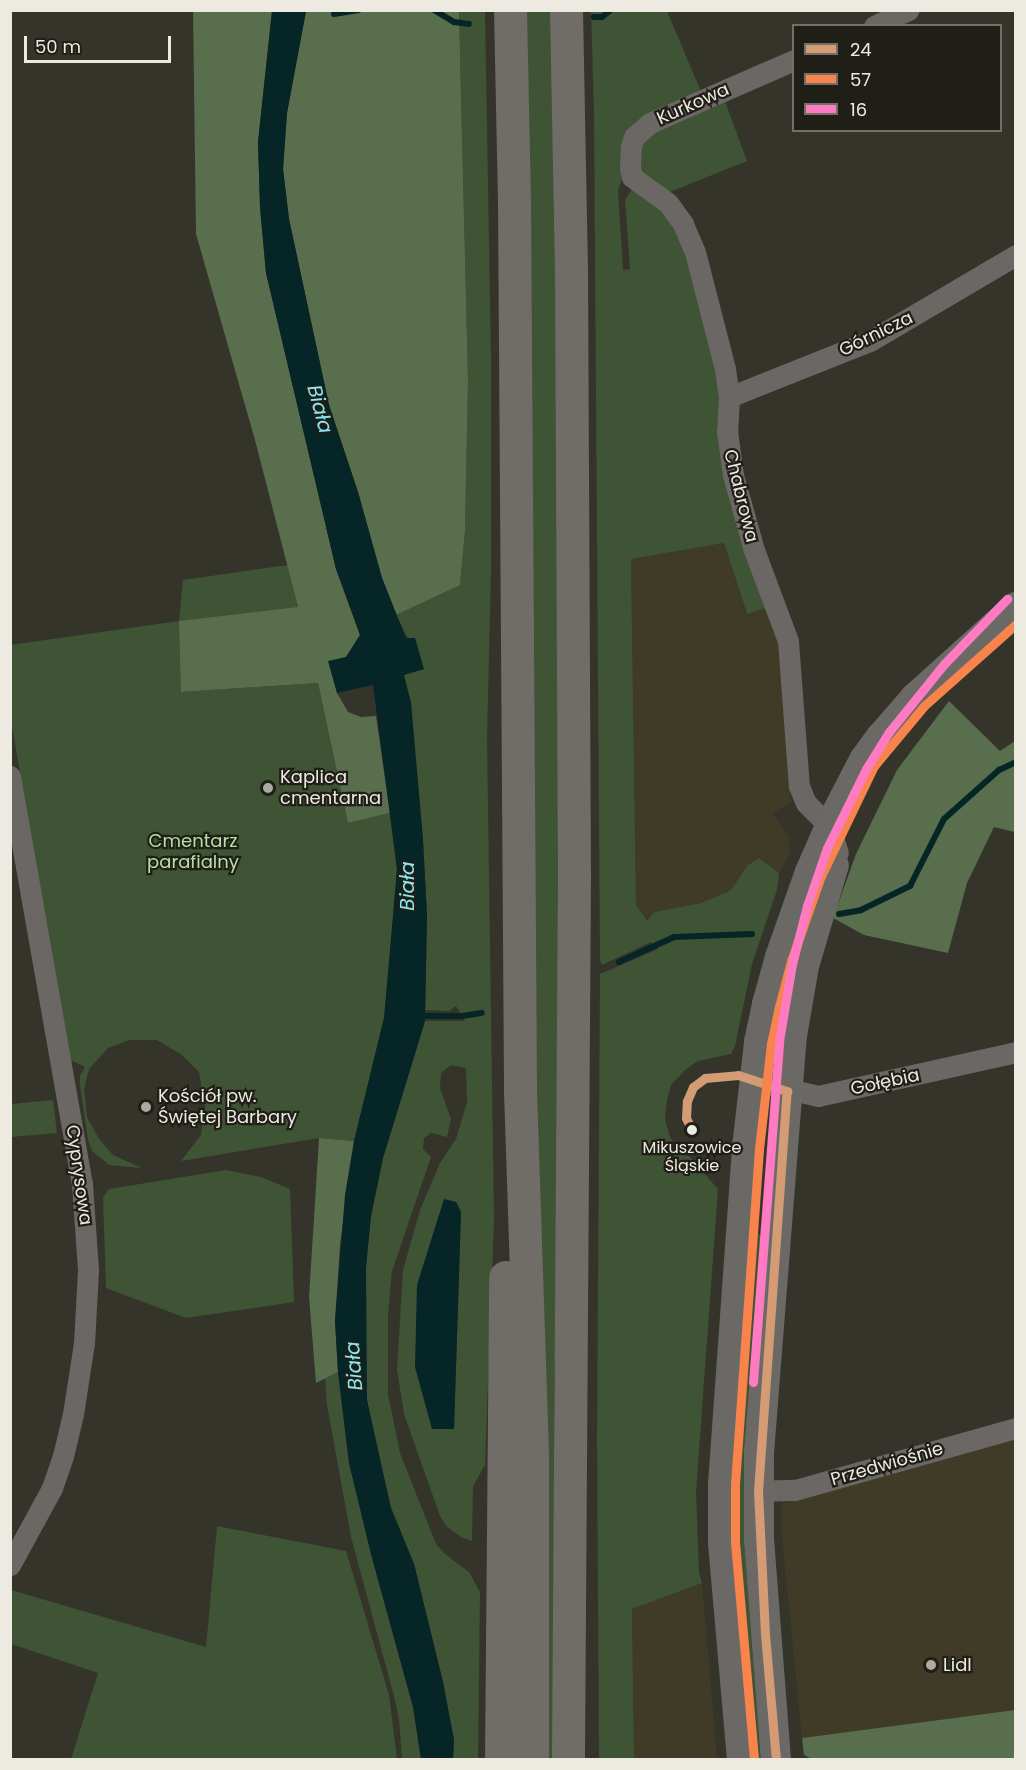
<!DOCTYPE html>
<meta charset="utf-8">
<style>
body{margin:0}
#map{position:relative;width:1026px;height:1770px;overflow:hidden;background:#35342b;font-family:Poppins,sans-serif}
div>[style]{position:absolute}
.built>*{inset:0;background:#3f3b27}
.green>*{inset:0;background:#3f5335}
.forest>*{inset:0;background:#586e4c}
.water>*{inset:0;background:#062526}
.stream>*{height:6px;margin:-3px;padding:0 3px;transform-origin:3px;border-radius:3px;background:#062526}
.street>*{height:21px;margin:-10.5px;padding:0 10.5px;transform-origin:10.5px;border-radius:10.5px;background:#6a6765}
.secondary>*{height:30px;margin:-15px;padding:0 15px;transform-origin:15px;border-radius:15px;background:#6b6966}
.highway>*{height:33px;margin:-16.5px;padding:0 16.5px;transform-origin:16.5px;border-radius:16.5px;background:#706c67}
.bus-1>*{height:9px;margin:-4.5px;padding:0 4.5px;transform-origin:4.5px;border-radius:4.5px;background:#d39c74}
.bus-2>*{height:9px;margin:-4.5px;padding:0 4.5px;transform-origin:4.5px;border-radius:4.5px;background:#f8844c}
.bus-3>*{height:9px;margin:-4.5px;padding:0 4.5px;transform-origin:4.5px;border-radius:4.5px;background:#fe7ac1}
.dots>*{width:16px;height:16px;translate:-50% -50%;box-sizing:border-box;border:3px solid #1f1e17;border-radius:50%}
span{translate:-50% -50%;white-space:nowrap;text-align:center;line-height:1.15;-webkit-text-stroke:4.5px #1f1e17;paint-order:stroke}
.bus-label{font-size:16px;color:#eceae1}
.street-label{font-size:18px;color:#eceae1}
.poi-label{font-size:18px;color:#eceae1}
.left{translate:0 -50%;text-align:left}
.park-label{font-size:18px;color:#b6e0a2}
.water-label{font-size:20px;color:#88ebf3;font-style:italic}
.frame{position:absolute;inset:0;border:12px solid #eceae1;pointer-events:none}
.legend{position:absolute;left:792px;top:24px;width:210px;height:108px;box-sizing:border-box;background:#1f1e17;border:2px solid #717068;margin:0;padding:8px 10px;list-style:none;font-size:18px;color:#eceae1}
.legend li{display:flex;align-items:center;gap:12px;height:30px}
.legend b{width:30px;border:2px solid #717068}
.scale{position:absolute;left:24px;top:36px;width:147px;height:27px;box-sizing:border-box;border:3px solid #eceae1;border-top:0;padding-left:8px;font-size:18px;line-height:21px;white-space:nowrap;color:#eceae1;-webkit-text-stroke:4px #1f1e17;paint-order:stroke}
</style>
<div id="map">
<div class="built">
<div style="clip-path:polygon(724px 543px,746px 613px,769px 607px,784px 657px,791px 802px,773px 813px,788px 836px,790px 853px,779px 873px,759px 858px,748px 865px,730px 891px,700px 903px,654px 912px,646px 921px,636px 905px,631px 559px)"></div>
<div style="clip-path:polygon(1015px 1434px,1015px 1710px,802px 1738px,781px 1527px,782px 1501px)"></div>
<div style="clip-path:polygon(702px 1583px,717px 1759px,634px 1759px,632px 1609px)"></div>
</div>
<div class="green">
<div style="clip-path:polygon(evenodd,459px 11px,485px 11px,491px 358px,491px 573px,487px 739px,494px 1220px,485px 1465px,473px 1486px,472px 1541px,461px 1537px,446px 1526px,440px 1516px,404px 1414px,397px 1369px,403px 1270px,420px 1210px,440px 1163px,456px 1139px,467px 1102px,466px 1068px,451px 1065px,441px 1073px,440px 1088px,451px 1119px,447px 1137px,431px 1133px,424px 1138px,423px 1149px,431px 1157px,392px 1271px,388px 1314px,388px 1394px,400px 1453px,436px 1544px,445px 1554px,469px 1572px,480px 1592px,478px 1759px,453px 1759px,454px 1740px,443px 1682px,414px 1564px,391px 1508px,380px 1466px,367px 1400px,365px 1330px,366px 1267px,371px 1216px,383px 1158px,425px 1021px,465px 1021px,456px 1006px,449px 1011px,425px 1010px,427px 916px,423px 840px,411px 703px,403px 675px,424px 669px,396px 615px,460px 584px,465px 531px,468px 380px,459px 11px,461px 1212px,454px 1429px,432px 1429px,461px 1212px)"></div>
<div style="clip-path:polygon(522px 11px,554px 11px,558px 219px,558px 1281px,554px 1381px,555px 1760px,546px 1759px)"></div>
<div style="clip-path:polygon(591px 11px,667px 11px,702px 94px,646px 116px,618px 190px,623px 270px,630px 269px,625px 200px,632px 189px,665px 209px,689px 252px,769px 607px,747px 614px,724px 543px,631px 559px,636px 905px,647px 921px,654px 912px,701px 903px,730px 891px,748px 865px,759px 858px,779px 873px,777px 890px,752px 964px,735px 1046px,731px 1054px,698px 1061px,686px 1069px,671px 1085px,667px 1100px,665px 1119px,670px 1137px,677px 1148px,688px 1155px,718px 1189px,696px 1492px,699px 1572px,702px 1583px,632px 1609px,634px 1760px,599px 1759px,597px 1439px,600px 974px,658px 949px,651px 942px,602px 965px,600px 960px,594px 112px)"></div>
<div style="clip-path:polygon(723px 96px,747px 161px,665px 194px,640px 175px,642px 138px)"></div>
<div style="clip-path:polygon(288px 565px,298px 607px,181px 692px,318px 683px,348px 823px,390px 813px,397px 869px,390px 965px,384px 1018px,354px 1141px,319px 1138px,181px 1161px,201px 1135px,205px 1108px,199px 1072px,182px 1055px,157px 1040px,130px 1040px,108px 1048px,89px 1069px,84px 1089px,87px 1117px,99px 1139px,113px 1155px,142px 1168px,109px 1165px,92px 1151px,88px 1140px,80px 1085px,80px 1076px,85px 1067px,69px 1059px,11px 720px,10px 645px,179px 621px,183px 580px)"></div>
<div style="clip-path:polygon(53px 1100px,57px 1133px,11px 1137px,11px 1104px)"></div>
<div style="clip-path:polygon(226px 1170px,261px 1177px,290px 1189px,294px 1302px,186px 1318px,106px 1288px,103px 1197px,109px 1189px)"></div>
<div style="clip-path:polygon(753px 1234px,763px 1235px,765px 1759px,754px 1759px,734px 1500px)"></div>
<div style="clip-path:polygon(338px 1372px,349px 1463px,371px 1554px,413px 1707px,421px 1759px,402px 1759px,399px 1719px,394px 1696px,351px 1537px,327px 1405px,325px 1378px)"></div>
<div style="clip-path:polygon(217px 1526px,346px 1551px,389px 1695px,397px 1759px,71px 1759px,98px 1673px,11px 1644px,11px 1590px,206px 1647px)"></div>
</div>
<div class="forest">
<div style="clip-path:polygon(193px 11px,272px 11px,258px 142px,260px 207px,266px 273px,336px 569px,360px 635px,346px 657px,329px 662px,337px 693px,348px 712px,361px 717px,376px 716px,390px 813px,348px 823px,318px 683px,181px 692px,179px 621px,298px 607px,255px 440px,196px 234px)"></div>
<div style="clip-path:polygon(306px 11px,459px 11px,468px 380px,465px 531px,460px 585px,396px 615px,382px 578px,358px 492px,329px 405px,289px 219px,283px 169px,287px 113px)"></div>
<div style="clip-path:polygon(949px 701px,1000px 751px,1015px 741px,1015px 832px,994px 827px,967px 883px,948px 953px,864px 935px,833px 918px,856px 854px,897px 770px)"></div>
<div style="clip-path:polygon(319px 1138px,354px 1141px,340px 1245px,335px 1321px,338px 1372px,316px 1383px,309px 1297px)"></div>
<div style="clip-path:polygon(1015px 1710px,1015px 1759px,814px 1760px,804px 1755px,802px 1738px)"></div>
</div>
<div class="water">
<div style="clip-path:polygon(272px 11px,306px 11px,287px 113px,283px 169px,289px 219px,329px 405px,358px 492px,382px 578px,406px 638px,415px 638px,424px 669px,404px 675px,411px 703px,423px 840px,427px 916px,425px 1021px,383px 1158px,371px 1216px,366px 1267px,367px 1400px,391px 1508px,414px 1564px,443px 1682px,454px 1740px,453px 1759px,421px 1759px,413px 1707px,371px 1554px,349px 1463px,338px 1372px,335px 1321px,345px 1195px,354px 1141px,384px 1018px,397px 869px,373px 685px,337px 693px,328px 661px,346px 657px,360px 635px,336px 569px,266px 273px,260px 207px,258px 142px)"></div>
<div style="clip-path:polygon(444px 1199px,456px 1202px,461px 1212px,454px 1429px,432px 1429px,415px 1367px,417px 1285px)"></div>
</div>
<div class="stream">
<div style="left:434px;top:10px;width:23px;rotate:31deg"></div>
<div style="left:454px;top:22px;width:15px;rotate:8deg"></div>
<div style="left:334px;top:14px;width:25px;rotate:-9deg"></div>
<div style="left:594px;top:17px;width:8px"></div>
<div style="left:602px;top:17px;width:11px;rotate:-38deg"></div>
<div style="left:839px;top:914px;width:22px;rotate:-10deg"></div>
<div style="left:861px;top:910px;width:55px;rotate:-26.1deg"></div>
<div style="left:910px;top:886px;width:75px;rotate:-63.1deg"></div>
<div style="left:944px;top:819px;width:74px;rotate:-41.7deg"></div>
<div style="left:999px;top:770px;width:19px;rotate:-25deg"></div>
<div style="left:619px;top:962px;width:60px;rotate:-24.4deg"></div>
<div style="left:674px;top:937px;width:78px;rotate:-2.2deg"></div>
<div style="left:417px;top:1016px;width:45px"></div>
<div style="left:462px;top:1016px;width:20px;rotate:-9deg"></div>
</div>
<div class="street">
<div style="left:874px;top:26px;width:38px;rotate:-25deg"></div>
<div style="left:794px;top:60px;width:157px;rotate:156.4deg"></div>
<div style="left:650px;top:123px;width:21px;rotate:139deg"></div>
<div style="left:634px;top:137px;width:10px;rotate:107deg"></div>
<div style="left:631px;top:147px;width:21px;rotate:93deg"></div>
<div style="left:630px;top:168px;width:9px;rotate:77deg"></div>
<div style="left:632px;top:177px;width:44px;rotate:35.8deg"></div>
<div style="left:668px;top:203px;width:26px;rotate:54deg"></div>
<div style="left:683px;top:224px;width:30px;rotate:67deg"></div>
<div style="left:695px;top:252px;width:121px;rotate:75.6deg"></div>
<div style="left:725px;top:369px;width:28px;rotate:82deg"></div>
<div style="left:729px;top:397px;width:34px;rotate:93deg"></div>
<div style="left:727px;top:431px;width:44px;rotate:82.2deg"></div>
<div style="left:733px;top:475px;width:78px;rotate:74.4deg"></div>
<div style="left:754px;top:550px;width:97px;rotate:69.5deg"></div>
<div style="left:788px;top:641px;width:145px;rotate:85.7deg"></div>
<div style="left:799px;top:786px;width:18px;rotate:68deg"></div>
<div style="left:806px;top:803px;width:34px;rotate:45deg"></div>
<div style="left:830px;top:827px;width:27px;rotate:73deg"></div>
<div style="left:729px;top:397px;width:152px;rotate:-21.7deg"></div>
<div style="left:870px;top:341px;width:169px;rotate:-30.5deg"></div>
<div style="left:10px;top:776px;width:414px;rotate:80deg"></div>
<div style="left:82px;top:1184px;width:86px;rotate:86deg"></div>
<div style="left:88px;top:1270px;width:73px;rotate:93.1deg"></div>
<div style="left:84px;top:1343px;width:72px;rotate:98.8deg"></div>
<div style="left:73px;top:1414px;width:43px;rotate:103.4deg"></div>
<div style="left:63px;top:1456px;width:34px;rotate:109deg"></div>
<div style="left:52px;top:1488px;width:88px;rotate:118.6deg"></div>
<div style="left:754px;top:1081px;width:66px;rotate:13.2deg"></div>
<div style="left:818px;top:1096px;width:203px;rotate:-12.5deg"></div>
<div style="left:758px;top:1491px;width:37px;rotate:-2deg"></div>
<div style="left:795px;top:1490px;width:230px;rotate:-15.7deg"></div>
</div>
<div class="secondary">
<div style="left:742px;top:1760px;width:218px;rotate:-95deg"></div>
<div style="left:723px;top:1543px;width:59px;rotate:-90deg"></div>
<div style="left:723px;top:1484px;width:337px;rotate:-85.9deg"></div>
<div style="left:747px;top:1148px;width:107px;rotate:-83.5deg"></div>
<div style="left:759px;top:1042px;width:39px;rotate:-78deg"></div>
<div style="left:767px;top:1004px;width:49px;rotate:-74.5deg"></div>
<div style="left:780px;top:957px;width:90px;rotate:-70.6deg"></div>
<div style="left:810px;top:872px;width:55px;rotate:-66.3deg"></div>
<div style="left:832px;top:822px;width:70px;rotate:-62.7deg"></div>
<div style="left:864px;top:760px;width:29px;rotate:-54deg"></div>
<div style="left:881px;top:737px;width:52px;rotate:-48.9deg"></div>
<div style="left:915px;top:698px;width:136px;rotate:-42deg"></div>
<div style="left:776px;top:1760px;width:221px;rotate:-94.4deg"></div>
<div style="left:759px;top:1540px;width:87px;rotate:-90deg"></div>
<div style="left:759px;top:1453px;width:418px;rotate:-85.5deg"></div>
<div style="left:792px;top:1036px;width:71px;rotate:-80.3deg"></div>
<div style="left:804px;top:966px;width:105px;rotate:-73.5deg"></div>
</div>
<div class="highway">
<div style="left:510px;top:10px;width:191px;rotate:88.8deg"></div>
<div style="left:514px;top:201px;width:890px;rotate:89.61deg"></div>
<div style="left:520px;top:1091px;width:366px;rotate:88.1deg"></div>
<div style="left:532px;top:1457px;width:303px;rotate:90deg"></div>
<div style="left:566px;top:10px;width:257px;rotate:88.9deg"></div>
<div style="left:571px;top:267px;width:608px;rotate:89.72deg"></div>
<div style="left:574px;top:875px;width:885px;rotate:90.39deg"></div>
<div style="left:501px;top:1760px;width:483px;rotate:-89.5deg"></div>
</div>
<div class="bus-1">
<div style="left:692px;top:1130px;width:13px;rotate:-117deg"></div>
<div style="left:686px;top:1118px;width:17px;rotate:-87deg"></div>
<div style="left:687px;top:1101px;width:15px;rotate:-67deg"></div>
<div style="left:693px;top:1087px;width:15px;rotate:-37deg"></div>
<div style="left:705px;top:1078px;width:33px;rotate:-5deg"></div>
<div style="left:738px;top:1075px;width:52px;rotate:18.1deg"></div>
<div style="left:776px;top:1760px;width:126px;rotate:-95deg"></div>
<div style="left:765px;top:1634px;width:143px;rotate:-92.8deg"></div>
<div style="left:758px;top:1491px;width:401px;rotate:-85.9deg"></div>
</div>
<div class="bus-2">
<div style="left:754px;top:1759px;width:218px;rotate:-95deg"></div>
<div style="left:735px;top:1542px;width:58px;rotate:-90deg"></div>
<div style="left:735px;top:1484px;width:336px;rotate:-85.9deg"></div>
<div style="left:759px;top:1149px;width:106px;rotate:-83.5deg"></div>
<div style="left:771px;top:1044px;width:38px;rotate:-78deg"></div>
<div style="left:779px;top:1007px;width:48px;rotate:-75.4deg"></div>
<div style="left:791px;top:961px;width:90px;rotate:-70.6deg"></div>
<div style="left:821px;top:876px;width:122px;rotate:-64.3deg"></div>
<div style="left:874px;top:766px;width:78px;rotate:-50.2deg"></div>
<div style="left:924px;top:706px;width:123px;rotate:-41.7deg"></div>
</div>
<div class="bus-3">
<div style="left:753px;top:1382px;width:348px;rotate:-85.6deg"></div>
<div style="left:780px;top:1035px;width:72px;rotate:-80.4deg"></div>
<div style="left:792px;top:964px;width:60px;rotate:-75.5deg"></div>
<div style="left:807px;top:906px;width:61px;rotate:-71deg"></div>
<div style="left:827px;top:848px;width:88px;rotate:-63.7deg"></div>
<div style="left:866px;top:769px;width:44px;rotate:-58.1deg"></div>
<div style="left:889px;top:732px;width:87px;rotate:-51deg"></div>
<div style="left:944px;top:664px;width:91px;rotate:-45.9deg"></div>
</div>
<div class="dots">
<div style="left:268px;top:788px;background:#acaaa1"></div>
<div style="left:146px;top:1107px;background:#acaaa1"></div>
<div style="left:692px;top:1130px;background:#eceae1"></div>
<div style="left:931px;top:1665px;background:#acaaa1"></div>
</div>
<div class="bus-label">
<span style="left:692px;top:1157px">Mikuszowice<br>Śląskie</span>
</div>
<div class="street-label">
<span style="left:693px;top:104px;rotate:-24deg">Kurkowa</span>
<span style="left:876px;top:334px;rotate:-26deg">Górnicza</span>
<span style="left:741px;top:496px;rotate:76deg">Chabrowa</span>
<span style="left:885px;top:1082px;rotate:-12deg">Gołębia</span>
<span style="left:79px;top:1175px;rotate:82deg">Cyprysowa</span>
<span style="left:887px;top:1464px;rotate:-16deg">Przedwiośnie</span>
</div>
<div class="poi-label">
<span class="left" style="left:280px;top:788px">Kaplica<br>cmentarna</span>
<span class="left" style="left:158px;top:1107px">Kościół pw.<br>Świętej Barbary</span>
<span class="left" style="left:943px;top:1665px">Lidl</span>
</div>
<div class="park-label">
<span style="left:193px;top:852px">Cmentarz<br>parafialny</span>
</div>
<div class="water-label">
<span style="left:320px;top:409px;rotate:75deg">Biała</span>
<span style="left:407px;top:886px;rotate:-90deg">Biała</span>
<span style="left:354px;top:1366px;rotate:-94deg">Biała</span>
</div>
<div class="frame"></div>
<ul class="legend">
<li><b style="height:8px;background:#d39c74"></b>24</li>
<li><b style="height:8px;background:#f8844c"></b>57</li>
<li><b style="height:8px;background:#fe7ac1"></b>16</li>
</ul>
<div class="scale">50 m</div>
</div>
